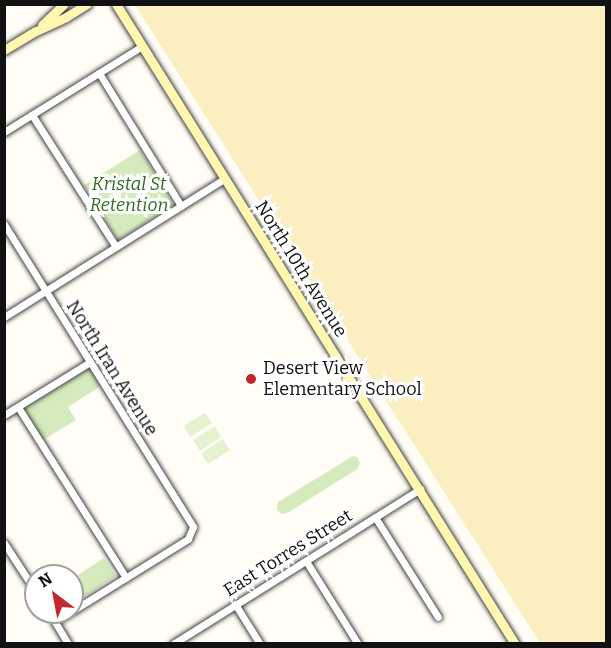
<!DOCTYPE html>
<style>
body{margin:0}
#map{position:relative;width:611px;height:648px;overflow:hidden;background:#fffdf5;font-family:Bitter,serif}
div>[style]{position:absolute}
.green>*{inset:0;background:#d5ebbd}
.sand>*{inset:0;background:#fbeec1}
.pitch>*{inset:0;background:#e6f2cf}
.roads{filter:drop-shadow(0 0 2px #444) drop-shadow(0 0 2px #444)}
.minor>*{height:7px;margin:-3.5px;padding:0 3.5px;transform-origin:3.5px;border-radius:3.5px;background:#fff}
.secondary>*{height:9px;margin:-4.5px;padding:0 4.5px;transform-origin:4.5px;border-radius:4.5px;background:#fff6b0}
.dots>*{width:16px;height:16px;translate:-50% -50%;box-sizing:border-box;border:3px solid #fff;border-radius:50%}
span{translate:-50% -50%;white-space:nowrap;text-align:center;line-height:1.15;-webkit-text-stroke:6px #fff;paint-order:stroke}
.park-label{font-size:18px;color:#2f6b1f;font-style:italic}
.street-label{font-size:18px;color:#111}
.poi-label{font-size:18px;color:#111}
.left{translate:0 -50%;text-align:left}
.frame{position:absolute;inset:0;border:6px solid #111;pointer-events:none}
.north{position:absolute;left:24px;top:564px;width:60px;height:60px;box-sizing:border-box;background:#fff;border:2px solid #a0a0a0;border-radius:50%;rotate:328deg;font-size:16px;font-weight:700;line-height:24px;text-align:center;color:#111}
.north::after{content:'';display:block;margin:auto;width:21px;height:27px;background:#c4262e;clip-path:polygon(50% 0,100% 100%,50% 72%,0 100%)}
</style>
<div id="map">
<div class="green">
<div style="clip-path:polygon(140px 150px,174px 205px,118px 240px,84px 185px)"></div>
<div style="clip-path:polygon(90px 362px,104px 384px,68px 407px,76px 420px,40px 442px,18px 407px)"></div>
<div style="clip-path:polygon(353px 456px,357px 457px,360px 463px,357px 469px,289px 512px,282px 514px,277px 510px,278px 502px)"></div>
<div style="clip-path:polygon(104px 558px,116px 576px,72px 604px,72px 579px)"></div>
</div>
<div class="sand">
<div style="clip-path:polygon(135px 5px,606px 5px,606px 643px,540px 643px)"></div>
</div>
<div class="pitch">
<div style="clip-path:polygon(205px 413px,212px 423px,190px 437px,184px 426px)"></div>
<div style="clip-path:polygon(215px 426px,221px 437px,200px 451px,193px 440px)"></div>
<div style="clip-path:polygon(223px 439px,230px 450px,208px 464px,201px 453px)"></div>
</div>
<div class="roads">
<div class="minor">
<div style="left:99px;top:73px;width:156px;rotate:58.3deg"></div>
<div style="left:32px;top:115px;width:156px;rotate:57.5deg"></div>
<div style="left:4px;top:132px;width:163px;rotate:-31.9deg"></div>
<div style="left:4px;top:224px;width:357px;rotate:58deg"></div>
<div style="left:193px;top:527px;width:13px;rotate:113deg"></div>
<div style="left:188px;top:539px;width:137px;rotate:148.2deg"></div>
<div style="left:4px;top:317px;width:260px;rotate:-32.1deg"></div>
<div style="left:18px;top:407px;width:202px;rotate:57.7deg"></div>
<div style="left:4px;top:415px;width:101px;rotate:-31.6deg"></div>
<div style="left:375px;top:517px;width:118px;rotate:57.8deg"></div>
<div style="left:4px;top:543px;width:59px;rotate:56.9deg"></div>
<div style="left:306px;top:561px;width:98px;rotate:57.9deg"></div>
<div style="left:235px;top:604px;width:47px;rotate:58deg"></div>
<div style="left:49px;top:612px;width:37px;rotate:59deg"></div>
<div style="left:55px;top:621px;width:17px;rotate:-31deg"></div>
<div style="left:173px;top:644px;width:292px;rotate:-32.1deg"></div>
</div>
<div class="secondary">
<div style="left:116px;top:4px;width:754px;rotate:58.06deg"></div>
<div style="left:42px;top:25px;width:30px;rotate:-44deg"></div>
<div style="left:4px;top:50px;width:37px;rotate:-31deg"></div>
<div style="left:36px;top:31px;width:33px;rotate:-25deg"></div>
<div style="left:66px;top:17px;width:25px;rotate:-32deg"></div>
</div>
</div>
<div class="dots">
<div style="left:251px;top:379px;background:#c4262e"></div>
</div>
<div class="park-label">
<span style="left:129px;top:195px">Kristal St<br>Retention</span>
</div>
<div class="street-label">
<span style="left:301px;top:269px;rotate:58deg">North 10th Avenue</span>
<span style="left:112px;top:368px;rotate:58deg">North Iran Avenue</span>
<span style="left:288px;top:553px;rotate:-32deg">East Torres Street</span>
</div>
<div class="poi-label">
<span class="left" style="left:263px;top:379px">Desert View<br>Elementary School</span>
</div>
<div class="frame"></div>
<div class="north">N</div>
</div>
